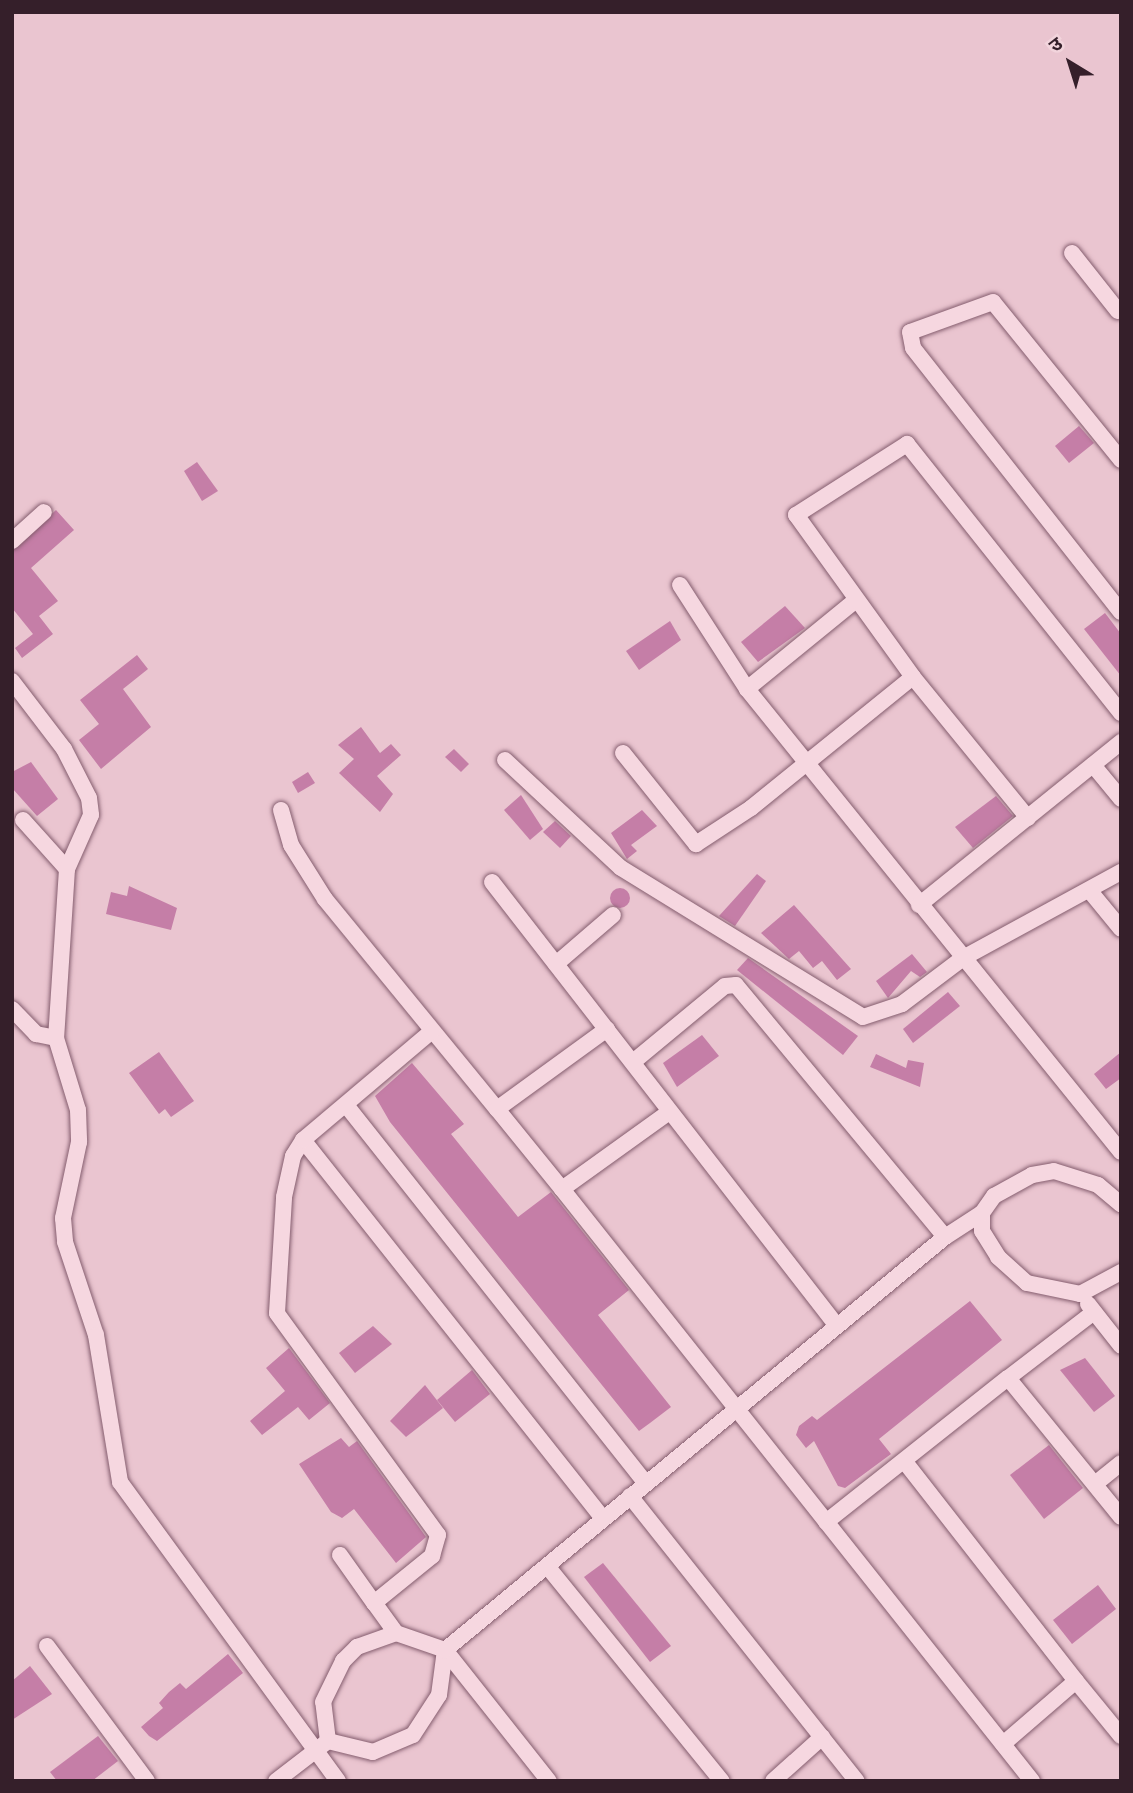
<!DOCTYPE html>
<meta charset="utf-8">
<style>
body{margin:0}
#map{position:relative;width:1133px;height:1793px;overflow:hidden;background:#eac5d0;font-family:Georgia,"Noto Sans Devanagari",serif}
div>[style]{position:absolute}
.building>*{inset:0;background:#c57ea7}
.round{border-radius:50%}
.roads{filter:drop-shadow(0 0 2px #845d6e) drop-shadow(0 0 2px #845d6e)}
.minor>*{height:16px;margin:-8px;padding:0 8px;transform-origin:8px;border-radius:8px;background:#f6d7e0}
span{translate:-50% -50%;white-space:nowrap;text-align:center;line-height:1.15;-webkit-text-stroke:5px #f2d4dc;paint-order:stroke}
.frame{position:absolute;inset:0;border:14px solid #351f2a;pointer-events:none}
.north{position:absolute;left:1035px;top:28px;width:70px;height:70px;-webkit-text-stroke:5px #f2d4dc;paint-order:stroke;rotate:322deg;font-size:19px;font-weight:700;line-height:28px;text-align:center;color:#351f2a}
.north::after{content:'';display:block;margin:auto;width:24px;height:32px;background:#351f2a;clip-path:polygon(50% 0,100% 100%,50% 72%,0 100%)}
</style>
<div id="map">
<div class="building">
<div style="clip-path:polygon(1079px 426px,1094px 443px,1069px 463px,1055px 446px)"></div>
<div style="clip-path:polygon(197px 462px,218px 491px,202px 501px,184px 471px)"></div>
<div style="clip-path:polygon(56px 510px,74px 530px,31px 568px,58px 601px,39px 616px,53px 634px,22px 658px,15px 648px,33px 634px,12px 608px,12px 551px)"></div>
<div style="clip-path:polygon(785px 606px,805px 628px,758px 662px,741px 642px)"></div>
<div style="clip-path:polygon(1105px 613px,1121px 634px,1121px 676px,1084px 629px)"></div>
<div style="clip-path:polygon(670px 621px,681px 640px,639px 670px,626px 651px)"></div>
<div style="clip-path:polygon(137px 655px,148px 669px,123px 689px,151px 727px,101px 769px,79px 740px,99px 724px,80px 700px)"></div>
<div style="clip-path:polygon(361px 727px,380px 753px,391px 744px,401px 755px,377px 776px,393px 794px,380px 812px,339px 773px,354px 759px,338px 745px)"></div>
<div style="clip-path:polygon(454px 749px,469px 764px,461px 772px,445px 757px)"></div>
<div style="clip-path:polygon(31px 762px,58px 799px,37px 816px,12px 788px,12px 772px)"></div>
<div style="clip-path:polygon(308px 772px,315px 783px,298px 793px,292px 782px)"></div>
<div style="clip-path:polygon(521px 795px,543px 829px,530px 840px,504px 810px)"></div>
<div style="clip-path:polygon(996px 796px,1013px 816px,973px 848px,955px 827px)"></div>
<div style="clip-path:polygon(642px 810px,657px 826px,631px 845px,637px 851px,627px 859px,611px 833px)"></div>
<div style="clip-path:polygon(555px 821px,571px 836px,560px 848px,543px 832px)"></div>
<div style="clip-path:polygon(757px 874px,766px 881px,735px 926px,719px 916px)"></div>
<div style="clip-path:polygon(129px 886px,177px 908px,171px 930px,106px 914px,111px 892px,127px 896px)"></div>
<div class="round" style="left:610px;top:888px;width:20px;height:20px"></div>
<div style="clip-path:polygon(794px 905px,851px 969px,837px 980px,822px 961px,813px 968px,799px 951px,789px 959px,761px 933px)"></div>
<div style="clip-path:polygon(912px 954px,927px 972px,920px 977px,911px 971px,888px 998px,876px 981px)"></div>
<div style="clip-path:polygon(748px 958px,858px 1036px,843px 1055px,737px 970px)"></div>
<div style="clip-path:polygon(948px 992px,960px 1006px,913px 1043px,903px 1029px)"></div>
<div style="clip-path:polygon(702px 1035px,719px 1056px,677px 1087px,663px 1063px)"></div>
<div style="clip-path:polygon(159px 1052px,194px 1101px,171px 1117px,165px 1109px,159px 1114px,129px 1073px)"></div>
<div style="clip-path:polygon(1121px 1052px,1121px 1078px,1106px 1089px,1094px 1074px)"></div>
<div style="clip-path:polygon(876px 1054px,906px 1068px,908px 1060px,924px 1063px,920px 1087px,870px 1067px)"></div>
<div style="clip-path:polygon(412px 1063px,464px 1124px,451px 1134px,518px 1217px,551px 1192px,629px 1290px,598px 1315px,671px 1407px,650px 1423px,639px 1431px,390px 1122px,375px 1096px)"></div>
<div style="clip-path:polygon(970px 1301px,1002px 1340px,879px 1439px,891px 1454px,845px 1488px,838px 1486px,814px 1441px,806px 1448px,796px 1435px,799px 1426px,812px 1416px,817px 1420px)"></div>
<div style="clip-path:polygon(373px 1326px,392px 1344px,355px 1373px,339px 1353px)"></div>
<div style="clip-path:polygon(289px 1348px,330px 1403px,309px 1420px,298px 1407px,262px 1435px,250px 1421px,285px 1391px,266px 1368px)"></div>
<div style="clip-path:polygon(1085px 1358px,1115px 1396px,1094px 1412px,1060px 1370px)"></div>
<div style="clip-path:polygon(472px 1370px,490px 1394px,455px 1422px,437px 1400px)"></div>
<div style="clip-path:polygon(425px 1385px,443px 1408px,406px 1437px,390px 1421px)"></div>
<div style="clip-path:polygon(341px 1438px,349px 1447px,357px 1441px,426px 1537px,396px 1563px,354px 1509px,342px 1518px,331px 1512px,299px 1464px)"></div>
<div style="clip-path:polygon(1049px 1445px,1083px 1488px,1044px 1519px,1010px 1475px)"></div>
<div style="clip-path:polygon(603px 1563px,671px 1646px,650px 1662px,584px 1577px)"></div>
<div style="clip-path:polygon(1098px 1585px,1116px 1609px,1072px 1644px,1053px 1620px)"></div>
<div style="clip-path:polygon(228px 1654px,243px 1673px,157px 1741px,149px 1736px,141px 1727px,163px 1708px,159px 1703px,169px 1692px,180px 1683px,186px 1689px)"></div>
<div style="clip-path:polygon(30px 1666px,52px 1694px,12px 1720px,12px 1681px)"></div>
<div style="clip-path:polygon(98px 1736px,118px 1761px,92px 1781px,57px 1781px,50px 1772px)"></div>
</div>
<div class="roads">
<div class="minor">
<div style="left:1072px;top:253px;width:74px;rotate:51.6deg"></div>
<div style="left:1121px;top:460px;width:203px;rotate:-129deg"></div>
<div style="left:993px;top:302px;width:88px;rotate:160.1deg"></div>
<div style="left:910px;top:332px;width:16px;rotate:79deg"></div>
<div style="left:913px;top:348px;width:336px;rotate:51.8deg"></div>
<div style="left:12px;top:541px;width:43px;rotate:-42.2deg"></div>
<div style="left:680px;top:585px;width:124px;rotate:57.2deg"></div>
<div style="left:856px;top:600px;width:141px;rotate:140.8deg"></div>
<div style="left:747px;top:689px;width:595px;rotate:51.07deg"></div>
<div style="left:12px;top:681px;width:86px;rotate:52.6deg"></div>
<div style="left:64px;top:749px;width:55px;rotate:63deg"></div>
<div style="left:89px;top:798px;width:17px;rotate:83deg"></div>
<div style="left:91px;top:815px;width:59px;rotate:114deg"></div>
<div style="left:623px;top:753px;width:117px;rotate:51.3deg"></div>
<div style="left:696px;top:844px;width:66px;rotate:-33.2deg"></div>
<div style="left:751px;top:808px;width:208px;rotate:-39deg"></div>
<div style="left:505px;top:760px;width:158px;rotate:43deg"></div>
<div style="left:621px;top:868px;width:284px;rotate:31.6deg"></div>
<div style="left:863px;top:1017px;width:41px;rotate:-18.4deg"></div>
<div style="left:902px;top:1004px;width:76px;rotate:-37deg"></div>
<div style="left:963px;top:958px;width:180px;rotate:-28.6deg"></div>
<div style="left:1093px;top:765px;width:44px;rotate:50.5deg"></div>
<div style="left:281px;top:810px;width:36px;rotate:74deg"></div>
<div style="left:291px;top:845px;width:64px;rotate:57.8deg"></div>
<div style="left:325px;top:899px;width:271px;rotate:50.7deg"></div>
<div style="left:497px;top:1109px;width:136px;rotate:-36deg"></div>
<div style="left:1028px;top:818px;width:182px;rotate:-129.2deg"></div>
<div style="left:913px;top:677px;width:200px;rotate:-125.8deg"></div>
<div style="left:796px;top:515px;width:132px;rotate:-32.6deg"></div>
<div style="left:907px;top:444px;width:344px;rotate:51.5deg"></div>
<div style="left:23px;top:820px;width:66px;rotate:48.1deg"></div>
<div style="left:67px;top:869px;width:169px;rotate:93.7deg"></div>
<div style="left:56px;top:1038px;width:75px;rotate:73deg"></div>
<div style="left:78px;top:1110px;width:32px;rotate:88deg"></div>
<div style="left:79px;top:1142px;width:78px;rotate:101.9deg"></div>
<div style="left:63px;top:1218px;width:24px;rotate:85deg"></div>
<div style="left:65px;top:1242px;width:98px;rotate:71.6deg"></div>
<div style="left:96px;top:1335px;width:149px;rotate:80.7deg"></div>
<div style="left:120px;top:1482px;width:370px;rotate:53.9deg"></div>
<div style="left:492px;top:882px;width:562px;rotate:52.15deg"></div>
<div style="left:1089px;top:890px;width:50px;rotate:50.6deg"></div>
<div style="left:919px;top:905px;width:260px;rotate:-38.9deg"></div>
<div style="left:556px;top:964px;width:75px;rotate:-40.7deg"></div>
<div style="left:12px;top:1009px;width:35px;rotate:46deg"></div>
<div style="left:36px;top:1034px;width:20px;rotate:11deg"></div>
<div style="left:633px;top:1062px;width:119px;rotate:-39.6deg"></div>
<div style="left:725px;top:986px;width:11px;rotate:-5deg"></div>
<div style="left:736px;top:985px;width:327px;rotate:50.3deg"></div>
<div style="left:346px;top:1105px;width:483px;rotate:51.6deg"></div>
<div style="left:497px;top:1109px;width:103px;rotate:50.9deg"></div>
<div style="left:562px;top:1189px;width:132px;rotate:-35.7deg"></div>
<div style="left:303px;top:1140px;width:483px;rotate:51.6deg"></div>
<div style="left:562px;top:1189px;width:756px;rotate:51.55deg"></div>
<div style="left:982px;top:1213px;width:18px;rotate:90deg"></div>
<div style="left:982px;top:1231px;width:31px;rotate:58deg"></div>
<div style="left:998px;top:1257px;width:39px;rotate:42deg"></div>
<div style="left:1027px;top:1283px;width:54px;rotate:11.7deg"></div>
<div style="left:1080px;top:1294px;width:47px;rotate:-28.2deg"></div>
<div style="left:1088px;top:1304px;width:53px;rotate:51.8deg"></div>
<div style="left:1008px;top:1378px;width:108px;rotate:-37.5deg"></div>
<div style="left:905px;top:1462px;width:278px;rotate:52deg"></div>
<div style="left:1095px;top:1484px;width:33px;rotate:-39deg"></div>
<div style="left:630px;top:1496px;width:364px;rotate:51.5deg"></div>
<div style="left:826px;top:1522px;width:232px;rotate:-38.4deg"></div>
<div style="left:1008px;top:1378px;width:179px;rotate:50.9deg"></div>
<div style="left:340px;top:1555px;width:59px;rotate:54.7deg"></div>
<div style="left:547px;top:1566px;width:277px;rotate:50.9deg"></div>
<div style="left:396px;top:1633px;width:37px;rotate:-126deg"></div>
<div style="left:374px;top:1603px;width:75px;rotate:-39deg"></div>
<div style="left:432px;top:1556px;width:22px;rotate:-74deg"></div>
<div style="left:438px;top:1535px;width:274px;rotate:-126deg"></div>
<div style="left:277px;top:1313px;width:116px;rotate:-86.5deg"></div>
<div style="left:284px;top:1197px;width:42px;rotate:-77.6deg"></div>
<div style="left:293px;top:1156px;width:19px;rotate:-58deg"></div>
<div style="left:303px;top:1140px;width:169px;rotate:-40.2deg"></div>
<div style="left:47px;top:1646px;width:168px;rotate:53.5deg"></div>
<div style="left:328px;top:1741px;width:39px;rotate:-97deg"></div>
<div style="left:323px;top:1702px;width:46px;rotate:-64deg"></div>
<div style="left:343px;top:1661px;width:20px;rotate:-45deg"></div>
<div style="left:357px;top:1647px;width:41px;rotate:-19.7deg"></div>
<div style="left:396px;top:1633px;width:52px;rotate:19.1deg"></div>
<div style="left:445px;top:1650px;width:167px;rotate:51.6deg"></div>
<div style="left:1003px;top:1744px;width:96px;rotate:-40.8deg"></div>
<div style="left:1076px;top:1681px;width:71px;rotate:50.7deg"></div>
<div style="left:276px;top:1781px;width:66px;rotate:-37.6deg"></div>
<div style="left:328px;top:1741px;width:46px;rotate:13.7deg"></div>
<div style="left:373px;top:1752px;width:43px;rotate:-23deg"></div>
<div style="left:413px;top:1735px;width:48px;rotate:-57deg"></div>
<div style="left:439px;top:1695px;width:45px;rotate:-82.4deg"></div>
<div style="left:445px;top:1650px;width:649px;rotate:-39.56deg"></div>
<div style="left:945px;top:1237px;width:44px;rotate:-33deg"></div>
<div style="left:982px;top:1213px;width:21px;rotate:-55deg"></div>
<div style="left:994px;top:1196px;width:43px;rotate:-28.9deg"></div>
<div style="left:1032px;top:1175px;width:22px;rotate:-10deg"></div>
<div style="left:1054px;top:1171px;width:46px;rotate:17.7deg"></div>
<div style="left:1098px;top:1185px;width:30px;rotate:40deg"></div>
<div style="left:773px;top:1781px;width:66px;rotate:-41.9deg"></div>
</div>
</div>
<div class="frame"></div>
<div class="north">उ</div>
</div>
